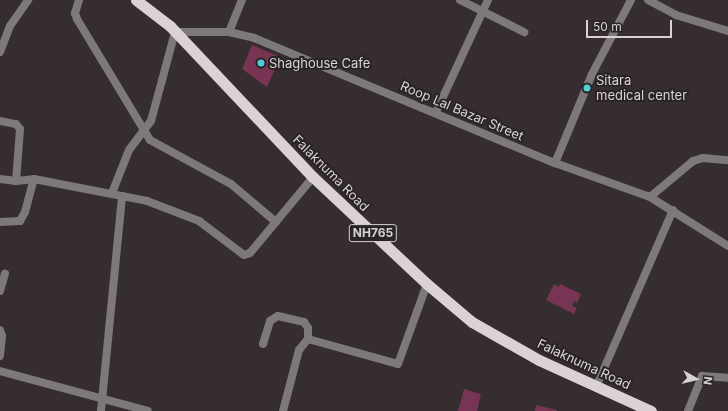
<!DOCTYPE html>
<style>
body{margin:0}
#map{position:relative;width:728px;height:411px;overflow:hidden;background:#352d30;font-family:Inter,sans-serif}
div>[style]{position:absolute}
.building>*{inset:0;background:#773453}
.minor>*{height:8px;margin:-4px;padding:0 4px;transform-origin:4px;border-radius:4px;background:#7d797b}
.trunk>*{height:11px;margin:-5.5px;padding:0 5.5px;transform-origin:5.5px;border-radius:5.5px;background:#dad2d5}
.dots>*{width:11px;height:11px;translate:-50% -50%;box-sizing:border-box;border:2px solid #2b2426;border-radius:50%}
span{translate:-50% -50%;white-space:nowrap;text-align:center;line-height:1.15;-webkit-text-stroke:4px #2b2426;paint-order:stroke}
.shield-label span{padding:1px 3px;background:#2b2426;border:1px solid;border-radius:3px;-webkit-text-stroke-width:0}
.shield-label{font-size:12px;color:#d7d2d4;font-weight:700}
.poi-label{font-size:13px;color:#d7d2d4}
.left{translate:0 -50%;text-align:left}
.street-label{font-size:13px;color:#d7d2d4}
.north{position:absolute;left:676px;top:359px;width:40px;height:40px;-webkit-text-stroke:3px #2b2426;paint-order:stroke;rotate:98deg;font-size:11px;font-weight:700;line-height:16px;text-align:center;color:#d7d2d4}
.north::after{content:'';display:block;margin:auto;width:14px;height:18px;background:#d7d2d4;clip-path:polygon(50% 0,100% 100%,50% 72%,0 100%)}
.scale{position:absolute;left:586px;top:20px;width:86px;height:18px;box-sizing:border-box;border:2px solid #d7d2d4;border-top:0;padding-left:5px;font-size:12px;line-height:14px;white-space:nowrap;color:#d7d2d4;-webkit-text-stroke:3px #2b2426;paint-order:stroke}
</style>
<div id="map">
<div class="building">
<div style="clip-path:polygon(252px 45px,280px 57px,267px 87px,242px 69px)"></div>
<div style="clip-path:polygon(554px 284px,559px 287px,560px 284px,581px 294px,577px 303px,574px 301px,572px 306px,577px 308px,574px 314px,546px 300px)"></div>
<div style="clip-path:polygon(464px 389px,481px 394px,477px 411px,458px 411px)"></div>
<div style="clip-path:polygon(536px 405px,557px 410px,557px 411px,535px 411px)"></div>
</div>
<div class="minor">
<div style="left:79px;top:0;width:14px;rotate:107deg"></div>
<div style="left:75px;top:13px;width:6px;rotate:72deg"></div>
<div style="left:77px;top:19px;width:141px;rotate:58.9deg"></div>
<div style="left:150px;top:140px;width:92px;rotate:28.5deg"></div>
<div style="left:231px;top:184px;width:59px;rotate:40.2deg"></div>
<div style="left:460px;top:0;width:72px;rotate:26.6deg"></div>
<div style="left:648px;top:0;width:32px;rotate:28deg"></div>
<div style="left:676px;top:15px;width:54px;rotate:17.1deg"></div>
<div style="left:229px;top:32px;width:35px;rotate:-68deg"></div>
<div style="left:0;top:52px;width:28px;rotate:-69deg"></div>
<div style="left:10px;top:26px;width:32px;rotate:-55deg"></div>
<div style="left:436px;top:112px;width:123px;rotate:-65.1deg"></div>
<div style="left:0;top:121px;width:16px;rotate:11deg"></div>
<div style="left:16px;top:124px;width:6px;rotate:51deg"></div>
<div style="left:20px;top:129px;width:52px;rotate:94.4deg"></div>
<div style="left:555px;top:163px;width:96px;rotate:-67.4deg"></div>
<div style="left:592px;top:74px;width:84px;rotate:-62.2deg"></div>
<div style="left:0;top:179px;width:16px;rotate:7deg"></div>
<div style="left:16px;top:181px;width:18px;rotate:-6deg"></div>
<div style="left:34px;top:179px;width:115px;rotate:11deg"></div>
<div style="left:147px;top:201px;width:56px;rotate:21deg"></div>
<div style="left:199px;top:221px;width:56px;rotate:37.1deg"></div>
<div style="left:244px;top:255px;width:6px;rotate:-18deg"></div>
<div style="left:250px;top:253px;width:99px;rotate:-50.3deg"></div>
<div style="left:112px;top:193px;width:46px;rotate:-68.4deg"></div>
<div style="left:129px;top:150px;width:36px;rotate:-53deg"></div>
<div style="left:151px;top:121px;width:92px;rotate:-74.9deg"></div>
<div style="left:175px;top:32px;width:54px"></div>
<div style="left:229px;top:32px;width:26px;rotate:13deg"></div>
<div style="left:254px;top:38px;width:326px;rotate:22.6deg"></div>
<div style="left:555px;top:163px;width:101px;rotate:19.7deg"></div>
<div style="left:650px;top:197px;width:92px;rotate:32.1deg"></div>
<div style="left:650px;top:197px;width:56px;rotate:-39.9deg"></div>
<div style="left:693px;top:161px;width:10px;rotate:-17deg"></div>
<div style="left:703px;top:158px;width:25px;rotate:5deg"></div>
<div style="left:0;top:222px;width:20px;rotate:-3deg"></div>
<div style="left:20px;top:221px;width:10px;rotate:-61deg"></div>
<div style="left:25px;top:212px;width:34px;rotate:-75deg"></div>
<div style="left:0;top:291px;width:18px;rotate:-74deg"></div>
<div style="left:0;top:330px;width:6px;rotate:72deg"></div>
<div style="left:2px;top:336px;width:20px;rotate:96deg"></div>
<div style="left:263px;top:344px;width:24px;rotate:-73deg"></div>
<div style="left:270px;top:321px;width:9px;rotate:-32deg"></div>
<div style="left:278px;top:316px;width:27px;rotate:13deg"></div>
<div style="left:304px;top:322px;width:7px;rotate:56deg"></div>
<div style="left:308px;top:328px;width:11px;rotate:90deg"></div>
<div style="left:0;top:371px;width:153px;rotate:15.1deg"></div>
<div style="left:596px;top:387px;width:193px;rotate:-66.5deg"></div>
<div style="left:101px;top:411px;width:216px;rotate:-84.4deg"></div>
<div style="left:283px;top:411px;width:63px;rotate:-75.3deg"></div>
<div style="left:299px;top:350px;width:14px;rotate:-51deg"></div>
<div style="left:308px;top:339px;width:93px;rotate:15.5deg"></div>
<div style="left:398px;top:364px;width:85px;rotate:-70.1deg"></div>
<div style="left:688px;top:411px;width:38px;rotate:-68deg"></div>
<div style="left:702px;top:376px;width:26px;rotate:4deg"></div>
</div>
<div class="trunk">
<div style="left:136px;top:0;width:43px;rotate:37.4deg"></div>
<div style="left:170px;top:26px;width:208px;rotate:46.6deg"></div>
<div style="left:313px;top:177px;width:156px;rotate:43.2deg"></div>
<div style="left:427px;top:284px;width:59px;rotate:40.2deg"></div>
<div style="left:472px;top:322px;width:77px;rotate:29.6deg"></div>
<div style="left:539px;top:360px;width:123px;rotate:24.5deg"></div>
</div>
<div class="dots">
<div style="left:261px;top:63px;background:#52ccd6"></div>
<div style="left:587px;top:88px;background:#52ccd6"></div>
</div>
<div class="shield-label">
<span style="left:373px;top:233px">NH765</span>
</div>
<div class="poi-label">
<span class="left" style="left:269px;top:63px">Shaghouse Cafe</span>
<span class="left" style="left:596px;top:88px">Sitara<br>medical center</span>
</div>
<div class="street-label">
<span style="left:462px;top:111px;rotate:23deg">Roop Lal Bazar Street</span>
<span style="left:331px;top:173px;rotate:45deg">Falaknuma Road</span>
<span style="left:584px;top:364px;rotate:25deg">Falaknuma Road</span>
</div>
<div class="north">N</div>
<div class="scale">50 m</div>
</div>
